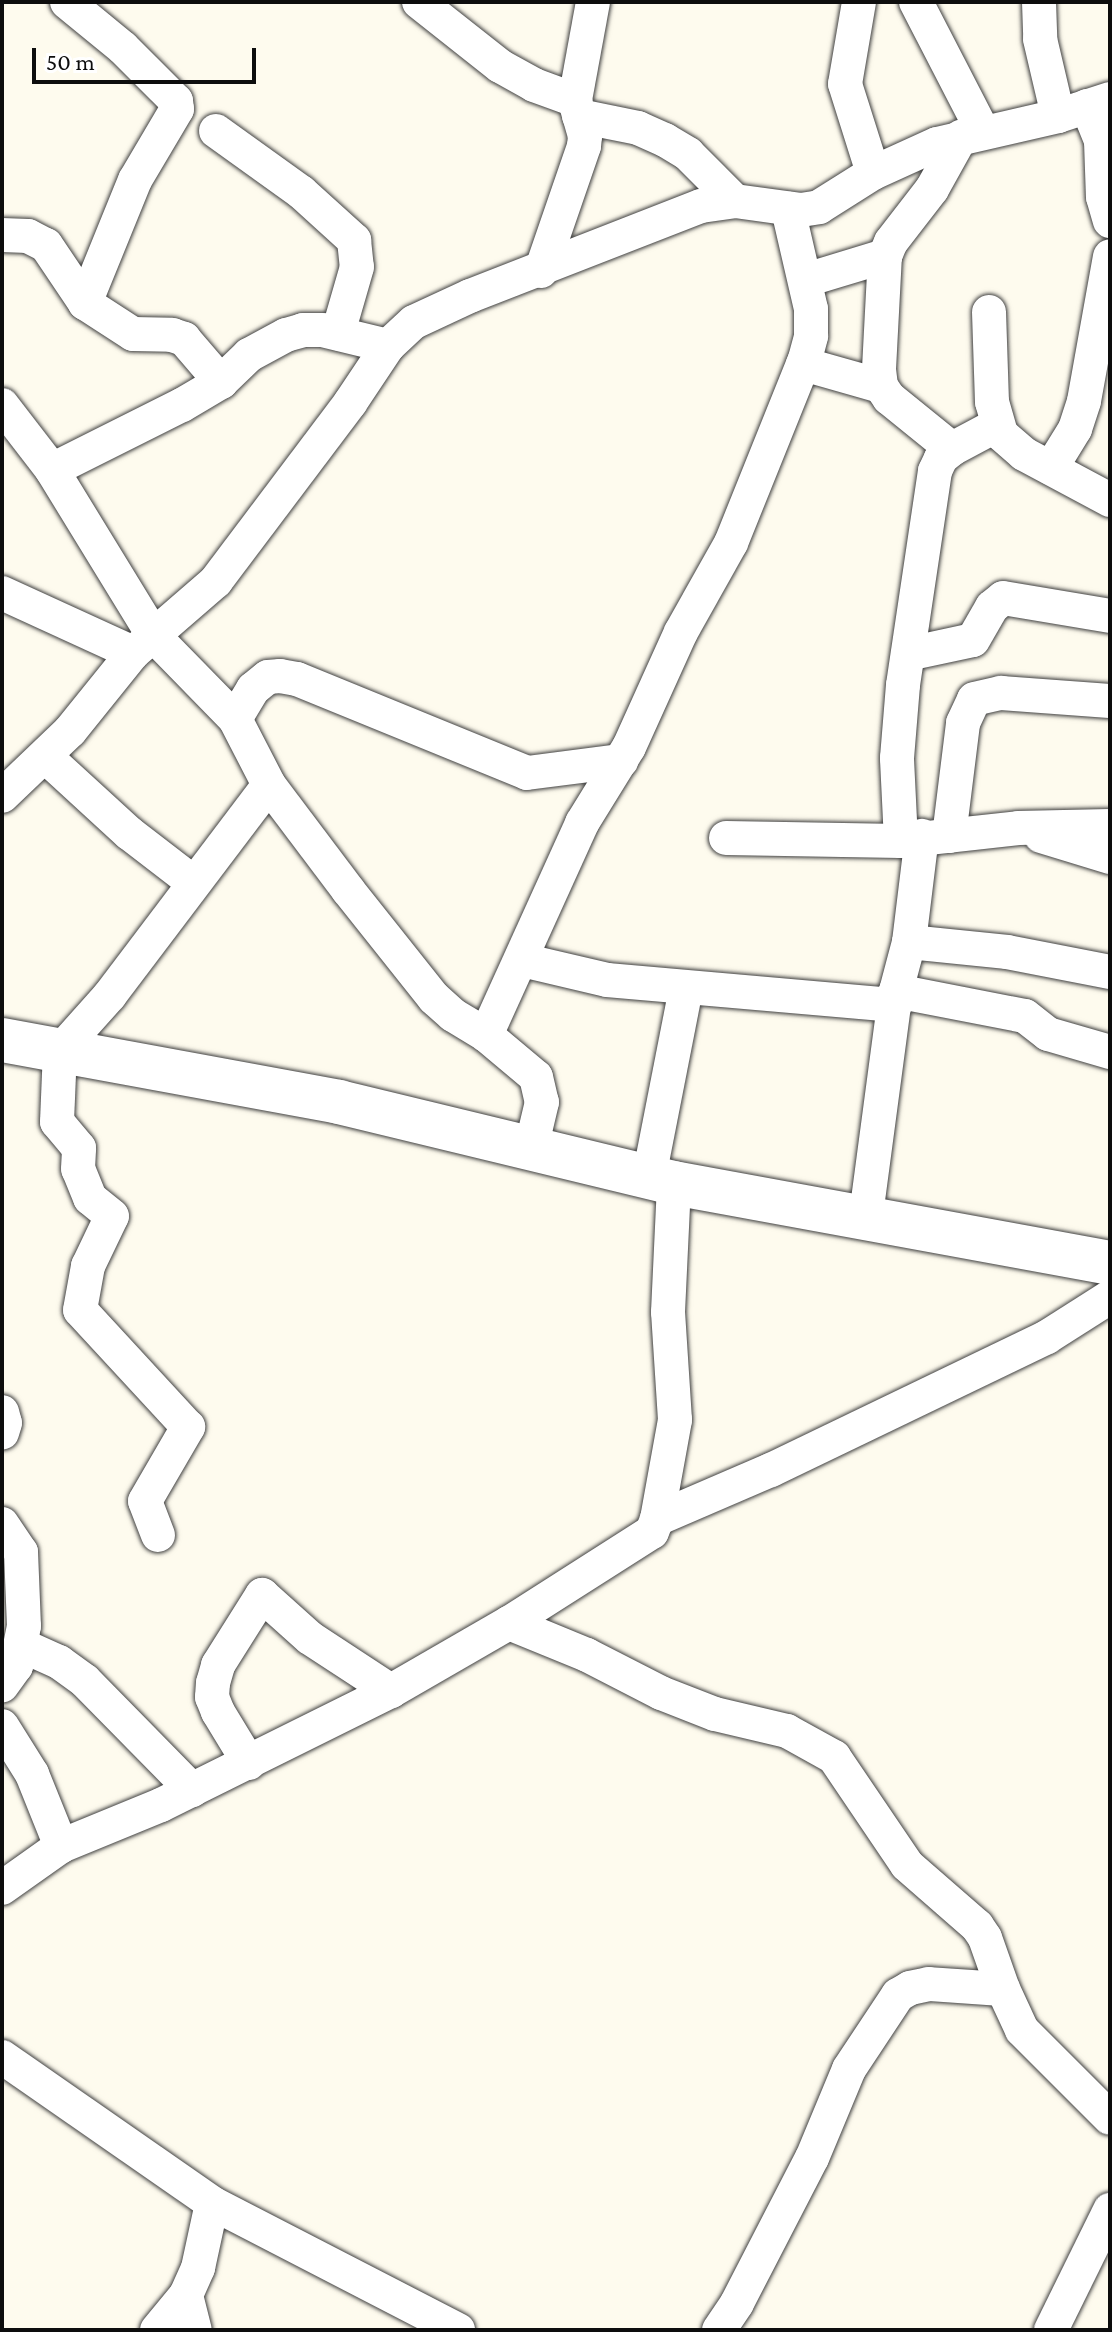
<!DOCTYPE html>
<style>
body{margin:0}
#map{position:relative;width:1112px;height:2332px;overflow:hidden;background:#fefbee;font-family:"Crimson Pro",serif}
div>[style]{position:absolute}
.roads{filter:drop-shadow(0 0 2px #404040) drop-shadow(0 0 2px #404040)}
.minor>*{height:34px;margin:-17px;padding:0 17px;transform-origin:17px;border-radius:17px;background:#fff}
.tertiary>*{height:44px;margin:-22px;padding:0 22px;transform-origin:22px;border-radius:22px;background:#fff}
span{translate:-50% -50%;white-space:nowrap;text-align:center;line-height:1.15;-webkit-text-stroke:8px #fff;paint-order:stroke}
.frame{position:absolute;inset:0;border:4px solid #0d0d0d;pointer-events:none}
.scale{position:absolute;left:32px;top:48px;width:224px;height:36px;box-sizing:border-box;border:4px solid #0d0d0d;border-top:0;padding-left:10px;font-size:24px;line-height:28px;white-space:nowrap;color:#0d0d0d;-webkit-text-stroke:6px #fff;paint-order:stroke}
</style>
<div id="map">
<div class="roads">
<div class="minor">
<div style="left:67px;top:2px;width:72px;rotate:39.4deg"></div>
<div style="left:123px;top:48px;width:75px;rotate:45deg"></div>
<div style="left:176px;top:101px;width:8px;rotate:83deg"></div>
<div style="left:177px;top:109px;width:82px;rotate:120.6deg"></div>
<div style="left:135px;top:180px;width:133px;rotate:112.1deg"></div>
<div style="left:419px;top:2px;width:103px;rotate:38.3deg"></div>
<div style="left:500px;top:66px;width:39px;rotate:29deg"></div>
<div style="left:534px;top:85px;width:44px;rotate:20.1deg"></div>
<div style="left:859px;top:2px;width:83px;rotate:99.7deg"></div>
<div style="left:845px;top:84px;width:93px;rotate:72.5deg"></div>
<div style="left:916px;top:2px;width:146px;rotate:62.7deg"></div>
<div style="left:1039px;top:2px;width:37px;rotate:88deg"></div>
<div style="left:1040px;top:39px;width:79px;rotate:76.8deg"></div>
<div style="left:1087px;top:106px;width:38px;rotate:68deg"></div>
<div style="left:1101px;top:141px;width:56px;rotate:88deg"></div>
<div style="left:1103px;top:197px;width:25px;rotate:74deg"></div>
<div style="left:579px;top:116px;width:60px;rotate:11.5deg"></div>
<div style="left:638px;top:128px;width:30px;rotate:24deg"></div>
<div style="left:665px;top:140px;width:27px;rotate:31deg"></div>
<div style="left:688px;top:154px;width:66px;rotate:45deg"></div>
<div style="left:216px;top:131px;width:105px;rotate:35.7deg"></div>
<div style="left:301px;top:192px;width:72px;rotate:42.2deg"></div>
<div style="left:354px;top:240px;width:27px;rotate:84deg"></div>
<div style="left:357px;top:267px;width:69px;rotate:106.1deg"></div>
<div style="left:2px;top:235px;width:26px;rotate:2deg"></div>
<div style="left:28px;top:236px;width:20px;rotate:27deg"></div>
<div style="left:46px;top:245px;width:70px;rotate:56.1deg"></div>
<div style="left:85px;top:303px;width:57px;rotate:32.9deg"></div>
<div style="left:133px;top:334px;width:39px;rotate:1deg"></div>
<div style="left:172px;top:335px;width:13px;rotate:18deg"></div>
<div style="left:184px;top:339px;width:57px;rotate:49.3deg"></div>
<div style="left:541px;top:271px;width:132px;rotate:-71deg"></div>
<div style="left:584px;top:146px;width:10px;rotate:-84deg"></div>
<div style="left:585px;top:136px;width:37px;rotate:-106deg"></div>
<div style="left:575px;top:100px;width:100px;rotate:-79.6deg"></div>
<div style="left:806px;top:280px;width:83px;rotate:-16.9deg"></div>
<div style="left:989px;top:312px;width:90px;rotate:88.1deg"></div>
<div style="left:992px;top:402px;width:33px;rotate:74deg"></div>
<div style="left:1001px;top:434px;width:30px;rotate:41deg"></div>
<div style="left:1024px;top:454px;width:98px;rotate:28.1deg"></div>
<div style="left:803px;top:364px;width:81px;rotate:15.8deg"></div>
<div style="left:2px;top:405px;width:82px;rotate:52.4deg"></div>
<div style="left:52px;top:470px;width:193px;rotate:58.5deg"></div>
<div style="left:153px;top:635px;width:117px;rotate:45.7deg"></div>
<div style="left:235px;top:719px;width:74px;rotate:62.7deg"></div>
<div style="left:269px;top:785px;width:131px;rotate:53deg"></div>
<div style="left:348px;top:890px;width:138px;rotate:51.5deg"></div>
<div style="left:434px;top:998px;width:25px;rotate:42deg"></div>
<div style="left:453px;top:1015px;width:39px;rotate:31deg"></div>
<div style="left:486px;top:1035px;width:65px;rotate:40deg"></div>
<div style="left:536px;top:1077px;width:26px;rotate:77deg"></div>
<div style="left:542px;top:1102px;width:47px;rotate:103.4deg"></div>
<div style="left:952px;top:449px;width:81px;rotate:-141deg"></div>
<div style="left:889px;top:398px;width:14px;rotate:-124deg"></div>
<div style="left:881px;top:386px;width:17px;rotate:-97deg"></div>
<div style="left:879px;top:369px;width:113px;rotate:-87deg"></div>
<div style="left:885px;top:256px;width:15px;rotate:-67deg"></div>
<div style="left:891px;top:242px;width:67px;rotate:-52.3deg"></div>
<div style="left:932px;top:189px;width:60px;rotate:-60.9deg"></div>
<div style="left:1051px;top:468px;width:46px;rotate:-58.4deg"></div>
<div style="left:1075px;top:429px;width:29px;rotate:-72deg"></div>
<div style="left:1084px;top:401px;width:147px;rotate:-79.8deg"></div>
<div style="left:52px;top:470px;width:145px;rotate:-26.6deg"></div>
<div style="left:182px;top:405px;width:45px;rotate:-30.5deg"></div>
<div style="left:221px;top:382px;width:39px;rotate:-44deg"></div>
<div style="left:249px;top:355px;width:42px;rotate:-28.4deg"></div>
<div style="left:286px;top:335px;width:18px;rotate:-16deg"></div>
<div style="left:303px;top:330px;width:19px"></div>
<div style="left:322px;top:330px;width:68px;rotate:13.6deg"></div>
<div style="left:2px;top:593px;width:144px;rotate:24.6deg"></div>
<div style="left:908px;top:654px;width:66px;rotate:-12.2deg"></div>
<div style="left:973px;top:640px;width:38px;rotate:-60deg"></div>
<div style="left:992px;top:607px;width:14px;rotate:-39deg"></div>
<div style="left:1003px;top:598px;width:109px;rotate:9.5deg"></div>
<div style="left:235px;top:719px;width:35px;rotate:-59deg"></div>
<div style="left:253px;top:689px;width:19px;rotate:-39deg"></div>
<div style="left:268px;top:677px;width:12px;rotate:-5deg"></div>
<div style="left:280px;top:676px;width:17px;rotate:10deg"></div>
<div style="left:297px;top:679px;width:248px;rotate:22.2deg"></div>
<div style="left:527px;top:773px;width:95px;rotate:-7.3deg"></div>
<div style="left:46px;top:757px;width:113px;rotate:42.5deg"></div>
<div style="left:129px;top:833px;width:82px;rotate:37.6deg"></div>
<div style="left:2px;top:796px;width:94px;rotate:-43.7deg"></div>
<div style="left:70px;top:731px;width:100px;rotate:-51.1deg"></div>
<div style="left:133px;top:653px;width:110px;rotate:-40.9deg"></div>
<div style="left:216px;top:581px;width:223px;rotate:-53deg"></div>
<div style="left:350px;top:403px;width:69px;rotate:-56.3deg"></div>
<div style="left:388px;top:346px;width:35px;rotate:-43deg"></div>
<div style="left:414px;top:322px;width:62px;rotate:-24.9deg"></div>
<div style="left:470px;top:296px;width:248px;rotate:-21.3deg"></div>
<div style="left:701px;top:206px;width:34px;rotate:-8deg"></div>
<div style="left:735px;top:201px;width:67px;rotate:7.8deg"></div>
<div style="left:801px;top:210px;width:18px;rotate:-9deg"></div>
<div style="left:819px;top:207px;width:64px;rotate:-32.2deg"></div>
<div style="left:873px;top:173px;width:70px;rotate:-24.4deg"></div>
<div style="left:937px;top:144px;width:124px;rotate:-13deg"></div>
<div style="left:1058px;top:116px;width:55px;rotate:-18.1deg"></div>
<div style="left:949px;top:836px;width:114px;rotate:-82.9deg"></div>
<div style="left:963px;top:723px;width:26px;rotate:-65deg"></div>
<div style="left:974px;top:699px;width:28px;rotate:-13deg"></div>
<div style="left:1001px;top:693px;width:109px;rotate:4.2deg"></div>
<div style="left:1041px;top:836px;width:72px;rotate:16.9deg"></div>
<div style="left:726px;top:838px;width:175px;rotate:1deg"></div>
<div style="left:901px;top:841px;width:118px;rotate:-6.3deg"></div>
<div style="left:1018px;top:828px;width:92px;rotate:-1.2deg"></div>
<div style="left:901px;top:841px;width:83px;rotate:-92.8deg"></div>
<div style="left:897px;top:758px;width:73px;rotate:-85.3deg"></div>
<div style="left:903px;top:685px;width:216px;rotate:-81.5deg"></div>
<div style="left:935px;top:471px;width:14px;rotate:-65deg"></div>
<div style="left:941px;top:458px;width:14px;rotate:-39deg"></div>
<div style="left:952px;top:449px;width:51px;rotate:-28.1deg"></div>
<div style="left:909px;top:942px;width:99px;rotate:5.8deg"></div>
<div style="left:1007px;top:952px;width:105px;rotate:11deg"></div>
<div style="left:522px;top:960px;width:87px;rotate:13.2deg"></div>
<div style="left:607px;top:980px;width:289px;rotate:5deg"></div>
<div style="left:896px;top:991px;width:131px;rotate:11deg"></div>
<div style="left:1025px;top:1016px;width:29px;rotate:38deg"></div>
<div style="left:1048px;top:1034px;width:65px;rotate:16.2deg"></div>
<div style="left:486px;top:1035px;width:233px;rotate:-65.6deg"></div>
<div style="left:582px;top:823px;width:89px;rotate:-58.3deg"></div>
<div style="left:629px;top:747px;width:126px;rotate:-65.7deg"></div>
<div style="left:681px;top:632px;width:102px;rotate:-60.7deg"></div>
<div style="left:731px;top:543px;width:198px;rotate:-68.1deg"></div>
<div style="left:805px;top:359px;width:24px;rotate:-75deg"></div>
<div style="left:811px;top:336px;width:27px;rotate:-90deg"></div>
<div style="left:811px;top:309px;width:103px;rotate:-103deg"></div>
<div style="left:649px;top:1177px;width:192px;rotate:-78.9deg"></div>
<div style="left:866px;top:1215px;width:226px;rotate:-82.4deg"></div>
<div style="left:896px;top:991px;width:51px;rotate:-75.1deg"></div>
<div style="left:909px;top:942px;width:107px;rotate:-83deg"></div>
<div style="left:2px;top:1412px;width:11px;rotate:75deg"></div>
<div style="left:5px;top:1423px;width:10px;rotate:107deg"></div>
<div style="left:657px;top:1519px;width:101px;rotate:-79.7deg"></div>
<div style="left:675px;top:1420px;width:108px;rotate:-93.7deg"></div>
<div style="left:668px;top:1312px;width:129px;rotate:-87.3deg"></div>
<div style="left:2px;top:1524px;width:34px;rotate:56deg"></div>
<div style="left:21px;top:1552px;width:74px;rotate:87.7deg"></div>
<div style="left:24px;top:1626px;width:41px;rotate:101.3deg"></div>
<div style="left:16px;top:1666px;width:24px;rotate:126deg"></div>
<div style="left:158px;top:1535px;width:36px;rotate:-111deg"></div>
<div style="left:145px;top:1501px;width:86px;rotate:-59.8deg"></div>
<div style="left:188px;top:1427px;width:159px;rotate:-132.7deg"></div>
<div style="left:80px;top:1310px;width:45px;rotate:-79.7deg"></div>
<div style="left:88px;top:1266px;width:55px;rotate:-64.4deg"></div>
<div style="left:112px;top:1216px;width:28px;rotate:-141deg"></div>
<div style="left:90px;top:1198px;width:31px;rotate:-112deg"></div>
<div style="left:78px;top:1169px;width:21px;rotate:-87deg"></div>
<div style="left:79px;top:1148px;width:34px;rotate:-130deg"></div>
<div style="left:57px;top:1122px;width:71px;rotate:-87.6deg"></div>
<div style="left:60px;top:1051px;width:75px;rotate:-48.2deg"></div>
<div style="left:110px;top:995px;width:263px;rotate:-52.9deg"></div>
<div style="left:509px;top:1623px;width:84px;rotate:22.3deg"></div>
<div style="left:587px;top:1655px;width:83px;rotate:27.2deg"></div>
<div style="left:661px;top:1693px;width:58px;rotate:21.3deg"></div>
<div style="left:715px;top:1714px;width:74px;rotate:13.3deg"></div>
<div style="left:787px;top:1731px;width:54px;rotate:29deg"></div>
<div style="left:834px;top:1757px;width:130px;rotate:55.9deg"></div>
<div style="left:907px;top:1865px;width:93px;rotate:41.1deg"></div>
<div style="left:977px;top:1926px;width:14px;rotate:56deg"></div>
<div style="left:985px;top:1938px;width:54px;rotate:70.6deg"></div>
<div style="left:1003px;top:1989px;width:45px;rotate:65.1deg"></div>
<div style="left:1022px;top:2030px;width:124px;rotate:45deg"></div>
<div style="left:21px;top:1645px;width:42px;rotate:24.1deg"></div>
<div style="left:59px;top:1662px;width:32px;rotate:36deg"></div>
<div style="left:85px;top:1681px;width:153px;rotate:45.5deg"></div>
<div style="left:2px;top:1726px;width:57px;rotate:58deg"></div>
<div style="left:32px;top:1774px;width:78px;rotate:68.1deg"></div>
<div style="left:249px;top:1763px;width:60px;rotate:-121.3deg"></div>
<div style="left:218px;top:1712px;width:16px;rotate:-112deg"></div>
<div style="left:212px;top:1697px;width:14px;rotate:-86deg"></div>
<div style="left:213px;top:1683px;width:19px;rotate:-74deg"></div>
<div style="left:218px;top:1665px;width:83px;rotate:-57.8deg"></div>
<div style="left:262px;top:1595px;width:64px;rotate:41.9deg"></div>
<div style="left:310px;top:1638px;width:97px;rotate:33.2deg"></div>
<div style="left:2px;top:1888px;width:72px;rotate:-35.4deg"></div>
<div style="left:61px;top:1846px;width:108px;rotate:-22.3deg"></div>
<div style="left:161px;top:1805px;width:257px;rotate:-26.4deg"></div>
<div style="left:391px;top:1691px;width:136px;rotate:-30deg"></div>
<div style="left:509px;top:1623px;width:169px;rotate:-32.5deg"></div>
<div style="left:652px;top:1532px;width:14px;rotate:-69deg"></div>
<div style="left:657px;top:1519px;width:124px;rotate:-23.3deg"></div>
<div style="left:771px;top:1470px;width:306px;rotate:-25.7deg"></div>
<div style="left:1047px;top:1337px;width:75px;rotate:-32.4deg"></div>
<div style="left:2px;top:2057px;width:256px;rotate:34.8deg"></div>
<div style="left:212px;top:2203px;width:277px;rotate:27.3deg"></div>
<div style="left:186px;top:2295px;width:36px;rotate:76deg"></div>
<div style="left:157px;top:2330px;width:45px;rotate:-50.4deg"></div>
<div style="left:186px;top:2295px;width:30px;rotate:-66deg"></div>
<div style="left:198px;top:2268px;width:66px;rotate:-77.8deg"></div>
<div style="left:719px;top:2330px;width:32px;rotate:-56deg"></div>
<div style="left:737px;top:2303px;width:163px;rotate:-62.7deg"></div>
<div style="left:812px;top:2158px;width:96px;rotate:-67.4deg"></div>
<div style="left:849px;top:2069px;width:89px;rotate:-56.5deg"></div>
<div style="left:898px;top:1995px;width:14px;rotate:-30deg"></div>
<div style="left:910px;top:1988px;width:19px;rotate:-12deg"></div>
<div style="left:929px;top:1984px;width:74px;rotate:3.9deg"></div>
<div style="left:1051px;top:2330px;width:134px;rotate:-63.8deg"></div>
</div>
<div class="tertiary">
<div style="left:2px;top:1040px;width:343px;rotate:10.4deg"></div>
<div style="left:339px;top:1102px;width:345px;rotate:13.6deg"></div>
<div style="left:674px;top:1183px;width:443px;rotate:10.4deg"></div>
</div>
</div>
<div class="frame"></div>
<div class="scale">50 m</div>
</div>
